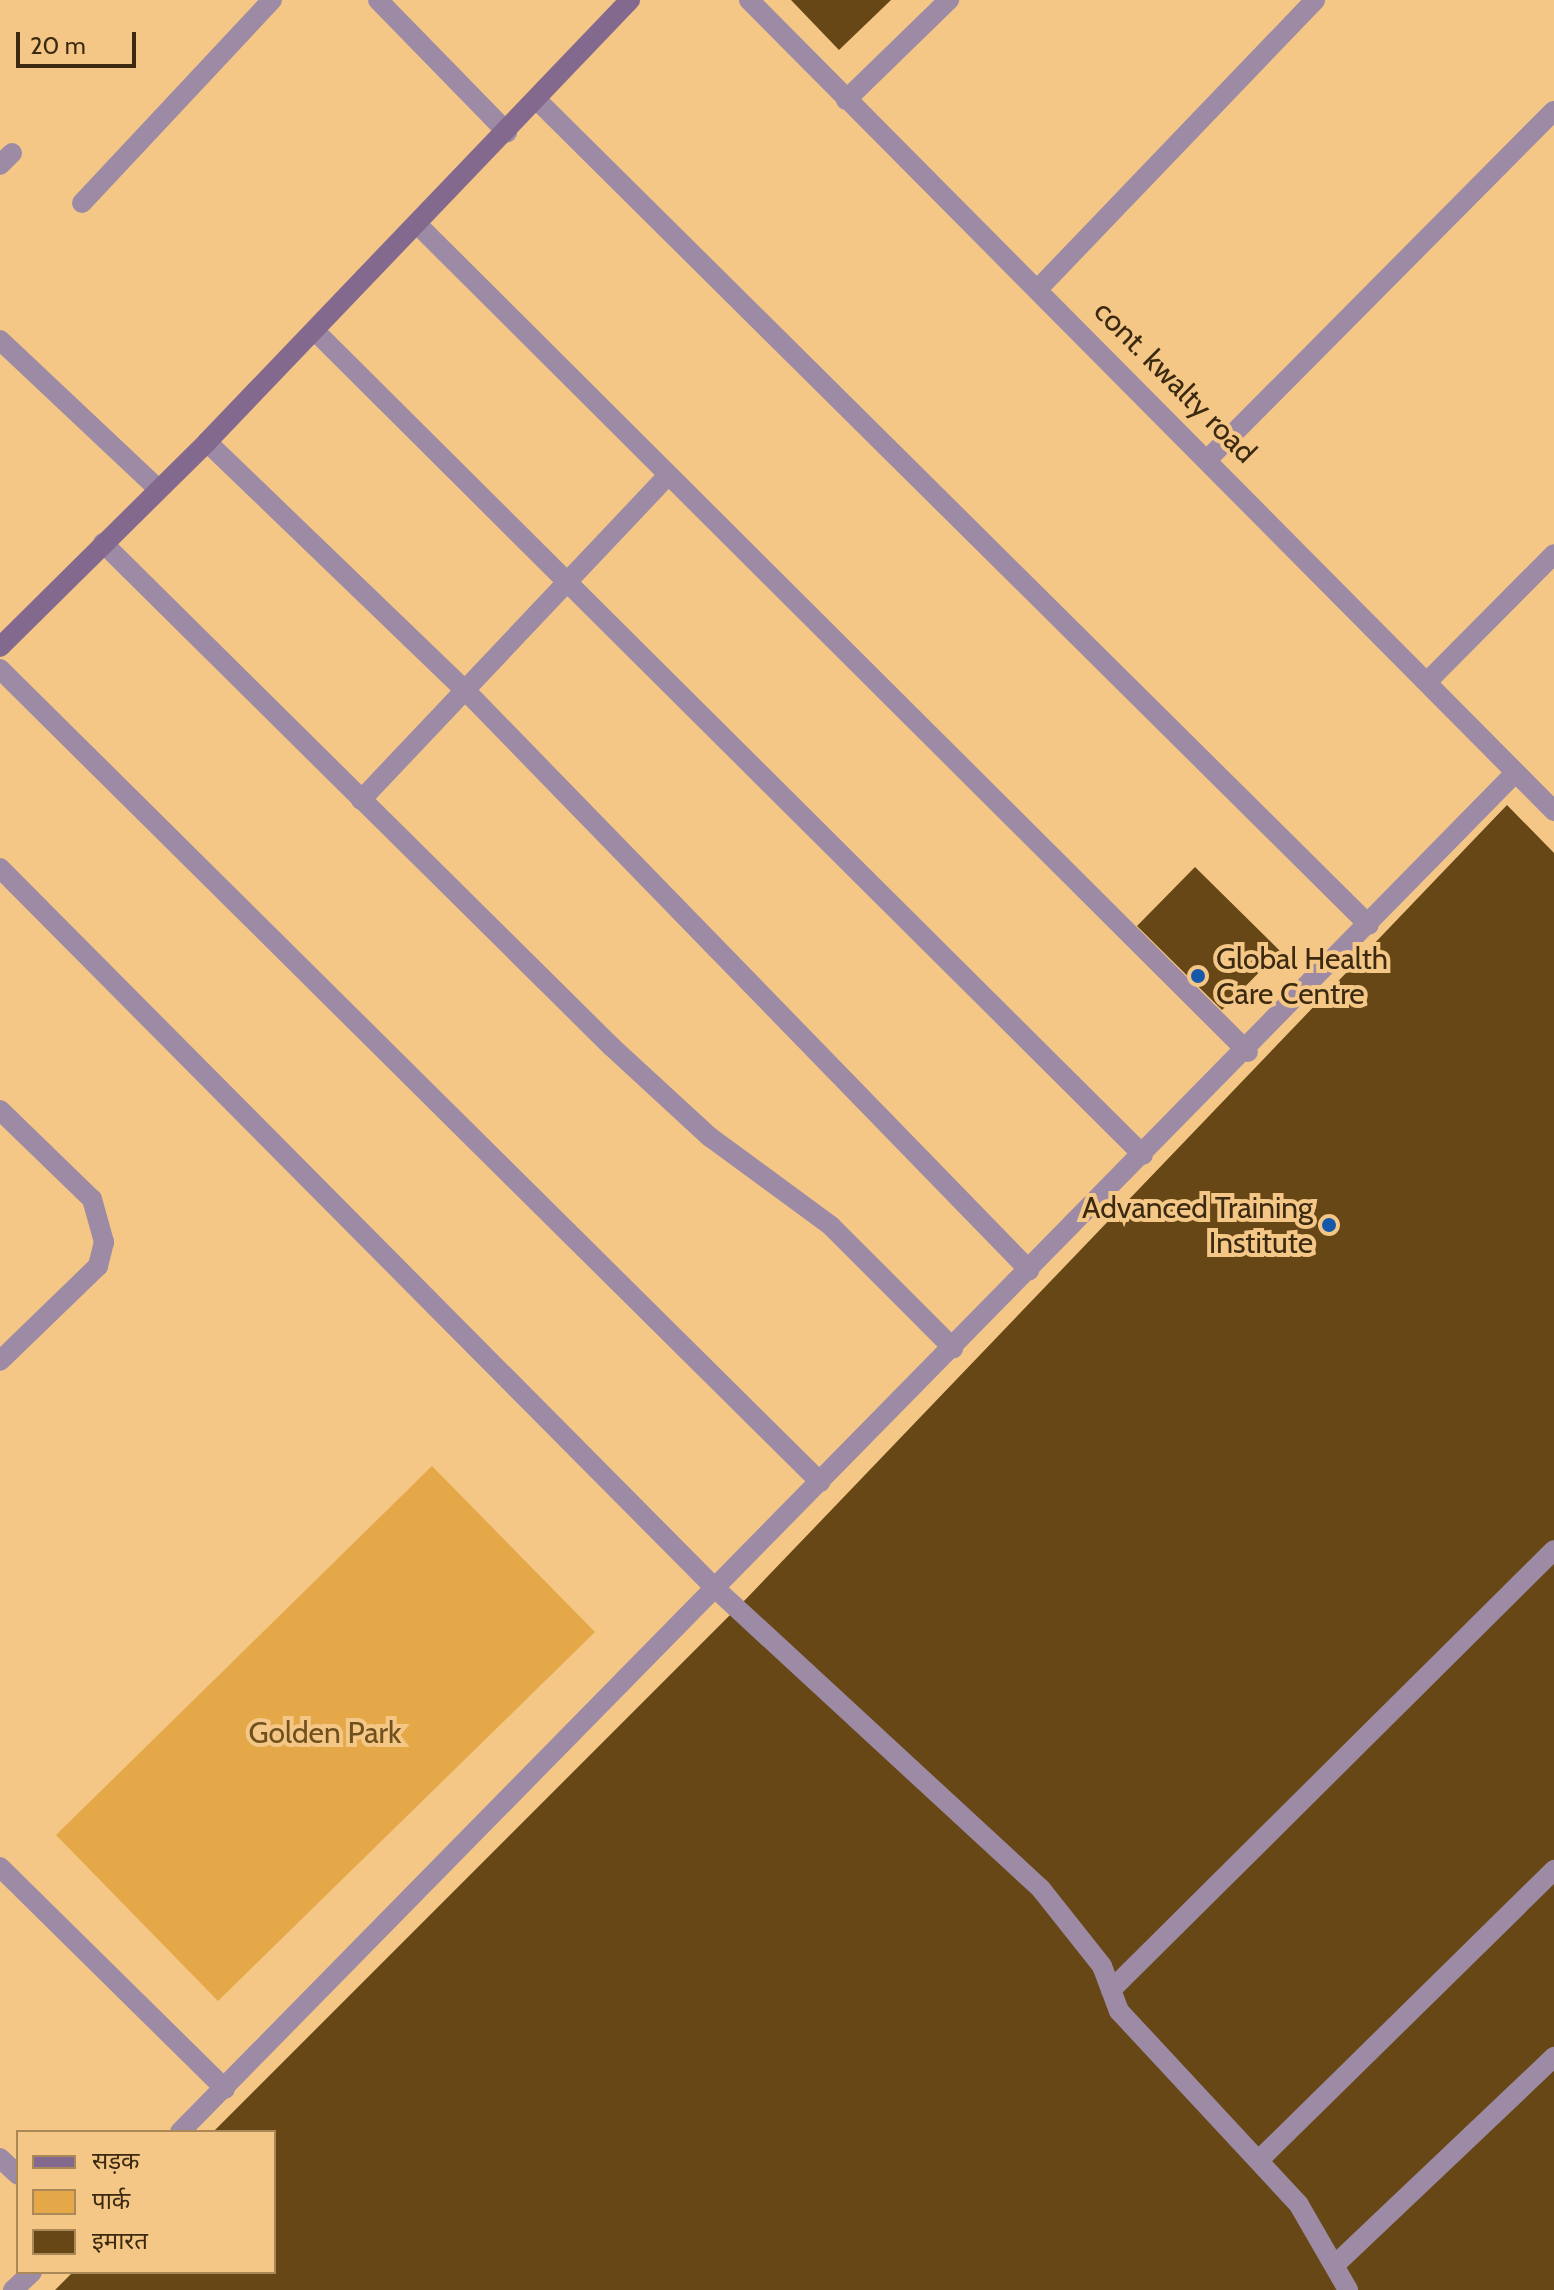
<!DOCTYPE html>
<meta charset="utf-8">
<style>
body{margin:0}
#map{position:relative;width:1554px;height:2290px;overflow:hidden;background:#f4c787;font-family:Cabin,"Noto Sans Devanagari",sans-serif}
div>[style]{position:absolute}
.green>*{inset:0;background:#e4a849}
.building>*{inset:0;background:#664715}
.street>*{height:20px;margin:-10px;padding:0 10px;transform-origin:10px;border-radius:10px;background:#9d8aa4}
.secondary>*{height:20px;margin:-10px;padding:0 10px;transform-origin:10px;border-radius:10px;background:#84698e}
.dots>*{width:22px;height:22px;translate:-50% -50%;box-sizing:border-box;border:4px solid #f4c787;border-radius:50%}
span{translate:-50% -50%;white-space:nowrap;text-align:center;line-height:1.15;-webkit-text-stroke:8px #f4c787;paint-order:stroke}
.street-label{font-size:30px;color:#3c2a10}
.poi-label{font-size:30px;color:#3c2a10}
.left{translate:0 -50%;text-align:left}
.right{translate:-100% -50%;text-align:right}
.park-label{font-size:30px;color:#70501d}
.legend{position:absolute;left:16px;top:2130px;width:260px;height:144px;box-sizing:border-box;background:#f4c787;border:2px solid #aa8857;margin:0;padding:10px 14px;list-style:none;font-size:24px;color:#3c2a10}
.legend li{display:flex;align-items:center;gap:16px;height:40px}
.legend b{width:40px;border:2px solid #aa8857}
.scale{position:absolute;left:16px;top:32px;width:120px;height:36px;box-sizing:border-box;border:4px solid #3c2a10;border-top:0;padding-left:10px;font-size:24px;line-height:28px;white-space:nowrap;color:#3c2a10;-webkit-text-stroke:6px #f4c787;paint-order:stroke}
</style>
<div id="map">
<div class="green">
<div style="clip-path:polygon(432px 1466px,595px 1632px,218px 2001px,56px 1835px)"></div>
</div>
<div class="building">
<div style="clip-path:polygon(791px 0,891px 0,839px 50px)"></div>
<div style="clip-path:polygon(1507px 805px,1554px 853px,1554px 2290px,55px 2290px,73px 2272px,274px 2272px,274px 2132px,213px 2132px,747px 1598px)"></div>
<div style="clip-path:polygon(1195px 867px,1280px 951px,1222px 1010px,1137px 926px)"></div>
</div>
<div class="street">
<div style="left:378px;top:0;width:185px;rotate:45.7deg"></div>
<div style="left:749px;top:0;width:1143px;rotate:45.21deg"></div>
<div style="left:846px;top:100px;width:144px;rotate:-44.2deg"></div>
<div style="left:538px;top:101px;width:1170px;rotate:44.76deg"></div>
<div style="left:0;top:165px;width:17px;rotate:-45deg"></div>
<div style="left:82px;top:203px;width:278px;rotate:-46.9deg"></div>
<div style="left:417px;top:224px;width:1173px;rotate:44.9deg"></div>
<div style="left:1039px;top:288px;width:399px;rotate:-46.2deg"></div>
<div style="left:315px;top:331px;width:1168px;rotate:44.86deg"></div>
<div style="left:0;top:340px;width:217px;rotate:43.3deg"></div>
<div style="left:207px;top:442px;width:359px;rotate:43.9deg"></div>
<div style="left:466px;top:691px;width:808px;rotate:45.8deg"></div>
<div style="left:1209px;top:458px;width:489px;rotate:-45.2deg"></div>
<div style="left:103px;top:543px;width:716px;rotate:44.72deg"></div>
<div style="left:612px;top:1047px;width:133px;rotate:42.6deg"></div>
<div style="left:710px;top:1137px;width:150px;rotate:36.3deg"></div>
<div style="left:831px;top:1226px;width:173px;rotate:45deg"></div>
<div style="left:0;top:669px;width:1155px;rotate:44.75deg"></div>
<div style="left:1427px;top:682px;width:180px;rotate:-45.2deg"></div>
<div style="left:361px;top:800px;width:447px;rotate:-46.6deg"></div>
<div style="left:0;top:868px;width:1016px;rotate:45.2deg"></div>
<div style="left:716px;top:1589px;width:442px;rotate:42.7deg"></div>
<div style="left:1041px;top:1889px;width:98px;rotate:51.6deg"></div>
<div style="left:1102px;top:1966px;width:48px;rotate:69.3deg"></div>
<div style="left:1119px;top:2011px;width:265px;rotate:47.1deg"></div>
<div style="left:1299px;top:2205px;width:98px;rotate:60deg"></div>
<div style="left:0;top:1110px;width:128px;rotate:44.1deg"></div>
<div style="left:92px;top:1199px;width:45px;rotate:74.4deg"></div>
<div style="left:104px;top:1242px;width:25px;rotate:104deg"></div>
<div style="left:98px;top:1266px;width:136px;rotate:135.9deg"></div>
<div style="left:0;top:1867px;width:316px;rotate:44.6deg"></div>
<div style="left:1111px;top:1990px;width:624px;rotate:-44.81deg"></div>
<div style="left:180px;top:2132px;width:1904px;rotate:-45.51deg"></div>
<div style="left:0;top:2158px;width:25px;rotate:43deg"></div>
<div style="left:1259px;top:2160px;width:414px;rotate:-44.5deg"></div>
<div style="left:1338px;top:2262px;width:298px;rotate:-43.5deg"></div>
<div style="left:13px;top:2290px;width:26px;rotate:-43deg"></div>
</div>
<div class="secondary">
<div style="left:0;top:647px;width:291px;rotate:-44.7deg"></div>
<div style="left:207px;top:442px;width:612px;rotate:-46.26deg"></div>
</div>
<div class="dots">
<div style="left:1198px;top:976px;background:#1658a9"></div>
<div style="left:1329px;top:1225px;background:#1658a9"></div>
</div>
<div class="street-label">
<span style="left:1175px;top:382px;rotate:45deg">cont. kwalty road</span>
</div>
<div class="poi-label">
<span class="left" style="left:1216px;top:976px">Global Health<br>Care Centre</span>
<span class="right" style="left:1313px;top:1225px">Advanced Training<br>Institute</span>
</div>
<div class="park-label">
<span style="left:325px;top:1733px">Golden Park</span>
</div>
<ul class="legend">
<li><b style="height:10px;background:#84698e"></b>सड़क</li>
<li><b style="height:22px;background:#e4a849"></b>पार्क</li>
<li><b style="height:22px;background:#664715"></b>इमारत</li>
</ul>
<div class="scale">20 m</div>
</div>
